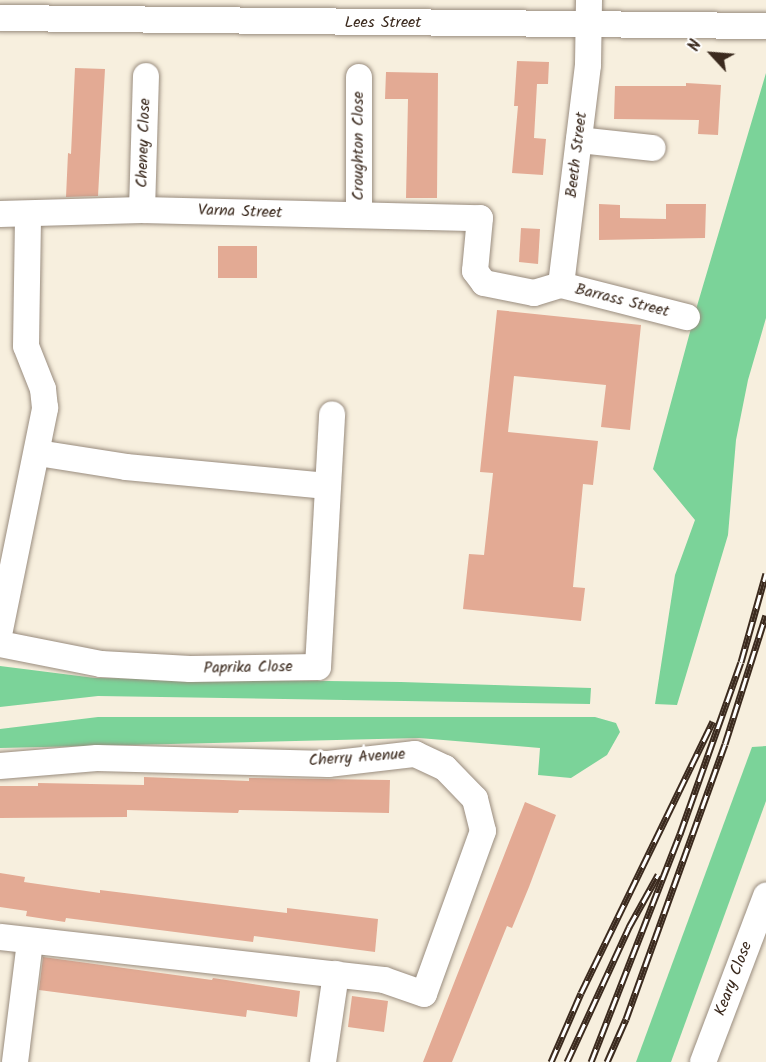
<!DOCTYPE html>
<style>
body{margin:0}
#map{position:relative;width:766px;height:1062px;overflow:hidden;background:#f7efde;font-family:Kalam,sans-serif}
div>[style]{position:absolute}
.green>*{inset:0;background:#7bd399}
.building>*{inset:0;background:#e3aa94}
.roads{filter:drop-shadow(0 0 2px #998c7e) drop-shadow(0 0 2px #998c7e)}
.minor>*{height:26px;margin:-13px;padding:0 13px;transform-origin:13px;border-radius:13px;background:#fff}
.rail>*{height:7px;margin-top:-3.5px;transform-origin:0;background:repeating-linear-gradient(90deg,#fff 0 14px,#3b2a1e 0 28px);box-sizing:border-box;border-block:2px solid #3b2a1e}
span{translate:-50% -50%;white-space:nowrap;text-align:center;line-height:1.15;-webkit-text-stroke:6px #fff;paint-order:stroke}
.street-label{font-size:16px;color:#3b2a1e}
.north{position:absolute;left:682px;top:24px;width:60px;height:60px;-webkit-text-stroke:4px #fff;paint-order:stroke;rotate:296deg;font-size:16px;font-weight:700;line-height:24px;text-align:center;color:#3b2a1e}
.north::after{content:'';display:block;margin:auto;width:21px;height:27px;background:#3b2a1e;clip-path:polygon(50% 0,100% 100%,50% 72%,0 100%)}
</style>
<div id="map">
<div class="green">
<div style="clip-path:polygon(766px 73px,766px 318px,748px 380px,736px 440px,728px 535px,677px 705px,655px 704px,675px 575px,695px 520px,653px 469px,697px 306px)"></div>
<div style="clip-path:polygon(0 666px,95px 678px,401px 682px,591px 688px,590px 704px,98px 696px,0 707px)"></div>
<div style="clip-path:polygon(98px 717px,595px 717px,616px 723px,620px 732px,607px 755px,571px 778px,538px 775px,540px 748px,419px 738px,0 748px,0 729px)"></div>
<div style="clip-path:polygon(766px 746px,766px 801px,671px 1062px,636px 1062px,752px 747px)"></div>
</div>
<div class="building">
<div style="clip-path:polygon(517px 61px,549px 62px,548px 84px,537px 84px,534px 138px,546px 139px,543px 175px,512px 173px,518px 106px,514px 106px)"></div>
<div style="clip-path:polygon(75px 68px,105px 69px,98px 196px,66px 197px,68px 153px,71px 154px)"></div>
<div style="clip-path:polygon(386px 72px,438px 73px,437px 198px,406px 198px,408px 99px,385px 99px)"></div>
<div style="clip-path:polygon(686px 83px,721px 85px,718px 135px,698px 134px,699px 120px,614px 119px,615px 86px,686px 86px)"></div>
<div style="clip-path:polygon(599px 204px,620px 205px,620px 218px,666px 219px,666px 204px,706px 204px,705px 238px,599px 240px)"></div>
<div style="clip-path:polygon(521px 228px,540px 229px,538px 264px,519px 262px)"></div>
<div style="clip-path:polygon(218px 246px,257px 246px,257px 278px,218px 278px)"></div>
<div style="clip-path:polygon(497px 310px,641px 325px,630px 430px,601px 427px,606px 385px,514px 376px,508px 432px,598px 441px,593px 485px,583px 484px,573px 587px,585px 588px,581px 621px,463px 609px,469px 554px,484px 555px,493px 473px,480px 472px)"></div>
<div style="clip-path:polygon(144px 777px,249px 781px,249px 778px,390px 780px,389px 813px,239px 810px,238px 813px,127px 810px,127px 817px,0 818px,0 786px,38px 786px,38px 783px,144px 785px)"></div>
<div style="clip-path:polygon(525px 802px,556px 815px,529px 887px,512px 928px,507px 926px,452px 1062px,423px 1062px)"></div>
<div style="clip-path:polygon(0 873px,25px 877px,24px 882px,100px 893px,100px 890px,287px 913px,287px 908px,378px 919px,375px 952px,254px 936px,253px 942px,66px 918px,65px 922px,26px 916px,27px 911px,0 907px)"></div>
<div style="clip-path:polygon(43px 957px,212px 980px,213px 978px,300px 991px,297px 1017px,247px 1010px,246px 1017px,39px 990px)"></div>
<div style="clip-path:polygon(352px 996px,388px 1001px,384px 1032px,348px 1027px)"></div>
</div>
<div class="roads">
<div class="minor">
<div style="left:0;top:18px;width:766px;rotate:0.6deg"></div>
<div style="left:359px;top:77px;width:138px;rotate:90deg"></div>
<div style="left:579px;top:140px;width:74px;rotate:6.2deg"></div>
<div style="left:142px;top:210px;width:134px;rotate:-88.3deg"></div>
<div style="left:0;top:214px;width:142px;rotate:-1.6deg"></div>
<div style="left:142px;top:210px;width:338px;rotate:1.4deg"></div>
<div style="left:480px;top:218px;width:53px;rotate:95.4deg"></div>
<div style="left:475px;top:271px;width:15px;rotate:53deg"></div>
<div style="left:484px;top:283px;width:51px;rotate:11.3deg"></div>
<div style="left:534px;top:293px;width:28px;rotate:-17deg"></div>
<div style="left:561px;top:285px;width:130px;rotate:14.3deg"></div>
<div style="left:561px;top:285px;width:222px;rotate:-83deg"></div>
<div style="left:588px;top:65px;width:65px;rotate:-89.1deg"></div>
<div style="left:38px;top:453px;width:89px;rotate:9deg"></div>
<div style="left:126px;top:467px;width:202px;rotate:5.4deg"></div>
<div style="left:0;top:630px;width:227px;rotate:-78.5deg"></div>
<div style="left:45px;top:408px;width:19px;rotate:-96deg"></div>
<div style="left:43px;top:389px;width:46px;rotate:-111.6deg"></div>
<div style="left:26px;top:346px;width:132px;rotate:-89.1deg"></div>
<div style="left:0;top:644px;width:103px;rotate:11.2deg"></div>
<div style="left:101px;top:664px;width:89px;rotate:3.2deg"></div>
<div style="left:190px;top:669px;width:128px;rotate:-0.9deg"></div>
<div style="left:318px;top:667px;width:253px;rotate:-86.8deg"></div>
<div style="left:0;top:766px;width:97px;rotate:-4.7deg"></div>
<div style="left:97px;top:758px;width:231px;rotate:1.5deg"></div>
<div style="left:328px;top:764px;width:88px;rotate:-6.6deg"></div>
<div style="left:415px;top:754px;width:33px;rotate:25deg"></div>
<div style="left:445px;top:768px;width:43px;rotate:45.9deg"></div>
<div style="left:475px;top:799px;width:33px;rotate:76deg"></div>
<div style="left:483px;top:831px;width:173px;rotate:109.9deg"></div>
<div style="left:424px;top:994px;width:42px;rotate:-160.7deg"></div>
<div style="left:384px;top:980px;width:386px;rotate:-173.6deg"></div>
<div style="left:15px;top:1062px;width:122px;rotate:-82.9deg"></div>
<div style="left:323px;top:1062px;width:89px;rotate:-81.6deg"></div>
<div style="left:703px;top:1062px;width:178px;rotate:-69.2deg"></div>
</div>
</div>
<div class="rail">
<div style="left:551px;top:1062px;width:75px;rotate:-66.5deg"></div>
<div style="left:581px;top:993px;width:302px;rotate:-64.1deg"></div>
<div style="left:567px;top:1062px;width:149px;rotate:-65.3deg"></div>
<div style="left:629px;top:927px;width:60px;rotate:-60.9deg"></div>
<div style="left:591px;top:1062px;width:245px;rotate:-68.7deg"></div>
<div style="left:680px;top:834px;width:182px;rotate:-70.5deg"></div>
<div style="left:741px;top:662px;width:92px;rotate:-74.3deg"></div>
<div style="left:607px;top:1062px;width:47px;rotate:-66.2deg"></div>
<div style="left:626px;top:1019px;width:292px;rotate:-70.2deg"></div>
<div style="left:725px;top:744px;width:135px;rotate:-72.4deg"></div>
</div>
<div class="street-label">
<span style="left:383px;top:23px">Lees Street</span>
<span style="left:144px;top:143px;rotate:-88deg">Cheney Close</span>
<span style="left:359px;top:146px;rotate:-90deg">Croughton Close</span>
<span style="left:577px;top:155px;rotate:-83deg">Beeth Street</span>
<span style="left:240px;top:212px;rotate:2deg">Varna Street</span>
<span style="left:622px;top:301px;rotate:14deg">Barrass Street</span>
<span style="left:248px;top:668px;rotate:-1deg">Paprika Close</span>
<span style="left:357px;top:758px;rotate:-4deg">Cherry Avenue</span>
<span style="left:734px;top:979px;rotate:-69deg">Keary Close</span>
</div>
<div class="north">N</div>
</div>
